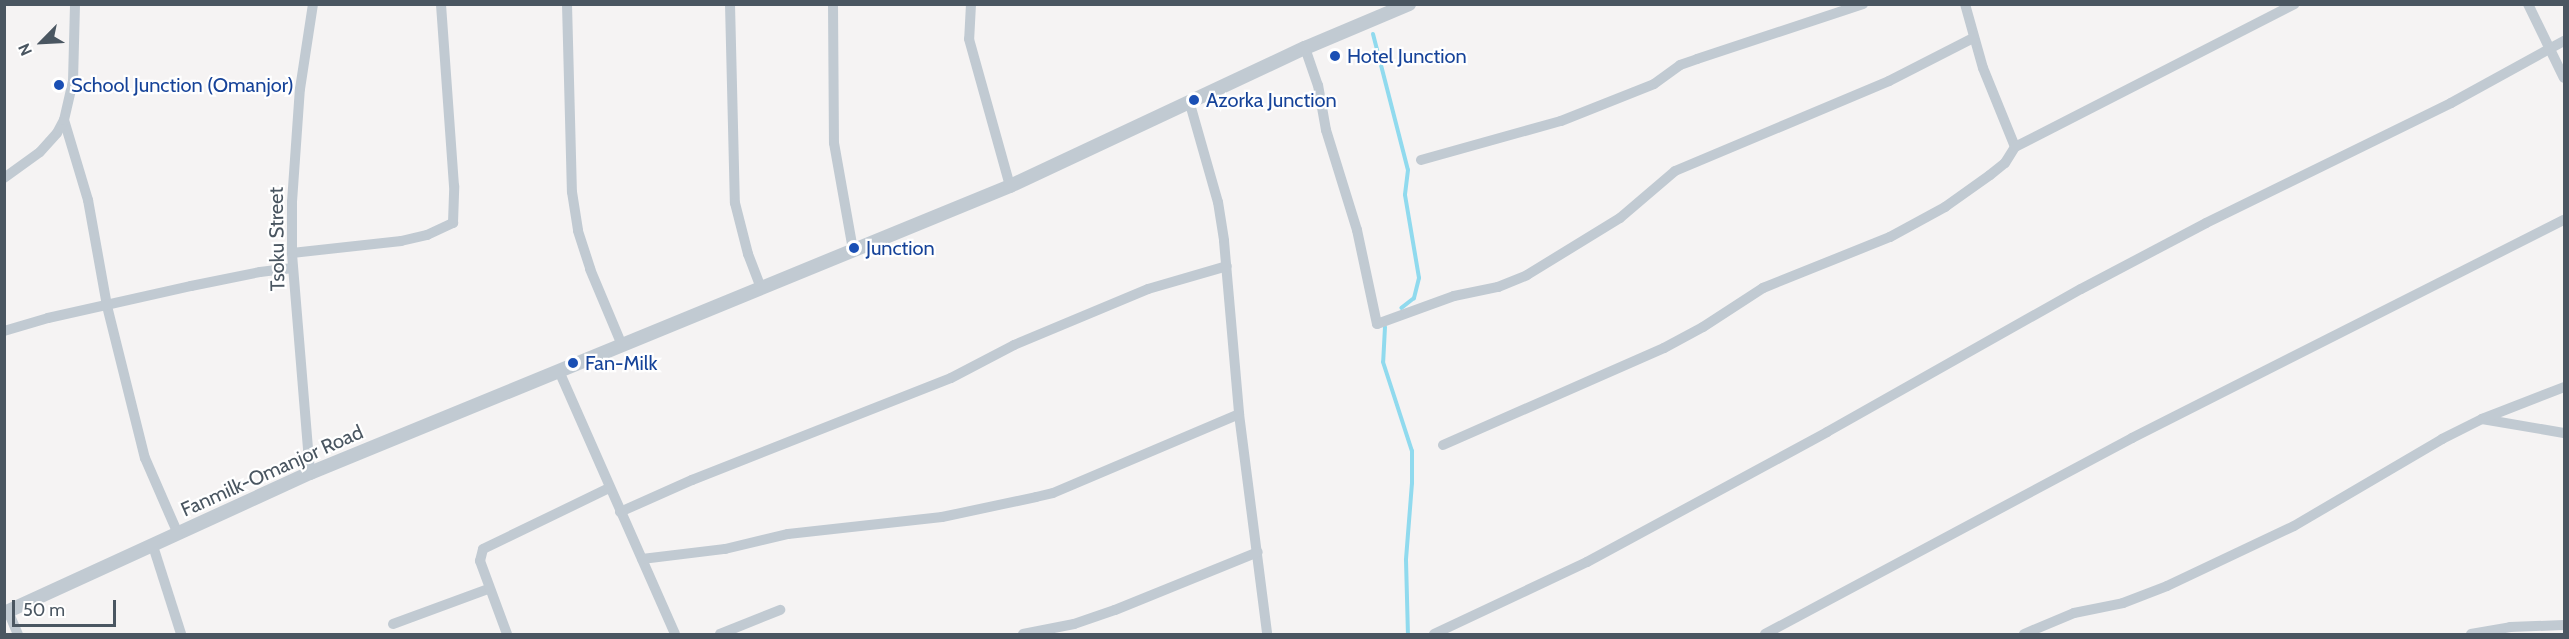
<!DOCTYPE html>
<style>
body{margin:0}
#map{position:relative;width:2569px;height:639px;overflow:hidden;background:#f5f3f3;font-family:Cabin,sans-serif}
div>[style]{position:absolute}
.stream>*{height:4px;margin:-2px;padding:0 2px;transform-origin:2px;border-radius:2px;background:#90daee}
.minor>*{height:10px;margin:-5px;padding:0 5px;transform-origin:5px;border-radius:5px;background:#c1cad2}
.tertiary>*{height:14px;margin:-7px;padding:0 7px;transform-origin:7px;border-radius:7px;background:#c1cad2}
.dots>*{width:16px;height:16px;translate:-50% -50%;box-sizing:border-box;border:3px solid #fff;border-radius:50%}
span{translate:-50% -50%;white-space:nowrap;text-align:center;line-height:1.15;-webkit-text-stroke:4.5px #fff;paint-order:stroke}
.transit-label{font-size:20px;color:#164399}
.left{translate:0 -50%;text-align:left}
.street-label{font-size:20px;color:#4a5661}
.frame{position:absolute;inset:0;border:6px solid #4a5661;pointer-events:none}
.north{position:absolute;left:12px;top:12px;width:60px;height:60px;-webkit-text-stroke:4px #fff;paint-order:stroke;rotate:246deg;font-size:16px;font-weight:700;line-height:24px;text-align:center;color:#4a5661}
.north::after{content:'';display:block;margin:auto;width:21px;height:27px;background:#4a5661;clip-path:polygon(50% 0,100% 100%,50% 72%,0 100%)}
.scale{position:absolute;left:12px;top:600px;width:104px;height:27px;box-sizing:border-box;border:3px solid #4a5661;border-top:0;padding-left:8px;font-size:18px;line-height:21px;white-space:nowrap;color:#4a5661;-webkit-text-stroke:4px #fff;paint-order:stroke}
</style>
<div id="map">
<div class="stream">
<div style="left:1373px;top:34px;width:140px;rotate:75.6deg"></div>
<div style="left:1408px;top:170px;width:25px;rotate:97deg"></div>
<div style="left:1405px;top:195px;width:84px;rotate:80.4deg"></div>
<div style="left:1419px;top:278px;width:21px;rotate:104deg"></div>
<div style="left:1414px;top:298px;width:16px;rotate:142deg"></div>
<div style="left:1385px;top:327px;width:35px;rotate:93deg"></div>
<div style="left:1383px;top:362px;width:94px;rotate:72deg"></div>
<div style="left:1412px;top:451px;width:32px;rotate:90deg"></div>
<div style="left:1412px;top:483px;width:77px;rotate:94.5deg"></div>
<div style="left:1406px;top:560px;width:74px;rotate:88.5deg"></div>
</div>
<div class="minor">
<div style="left:567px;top:4px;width:188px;rotate:88.5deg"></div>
<div style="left:572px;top:192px;width:39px;rotate:81deg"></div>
<div style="left:578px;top:231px;width:40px;rotate:72deg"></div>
<div style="left:590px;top:269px;width:82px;rotate:67.2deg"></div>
<div style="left:730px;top:4px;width:199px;rotate:88.6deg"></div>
<div style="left:735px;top:203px;width:53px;rotate:75.7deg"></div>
<div style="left:748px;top:254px;width:36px;rotate:69deg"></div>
<div style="left:833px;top:4px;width:139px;rotate:89.6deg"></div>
<div style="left:834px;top:143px;width:109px;rotate:79.9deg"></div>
<div style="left:971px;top:4px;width:35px;rotate:93deg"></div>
<div style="left:969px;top:39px;width:153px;rotate:74.4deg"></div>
<div style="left:1965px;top:4px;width:66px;rotate:74.3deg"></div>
<div style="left:1983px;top:68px;width:85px;rotate:67.9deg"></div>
<div style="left:2528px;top:4px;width:82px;rotate:64.1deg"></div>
<div style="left:1305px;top:48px;width:39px;rotate:71deg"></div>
<div style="left:1318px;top:85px;width:46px;rotate:79.9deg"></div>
<div style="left:1326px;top:130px;width:105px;rotate:72.8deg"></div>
<div style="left:1357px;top:230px;width:96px;rotate:78deg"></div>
<div style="left:1377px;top:324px;width:82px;rotate:-20deg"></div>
<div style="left:1454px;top:296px;width:45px;rotate:-11.6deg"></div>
<div style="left:1498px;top:287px;width:31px;rotate:-22deg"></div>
<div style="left:1527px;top:275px;width:109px;rotate:-31.5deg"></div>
<div style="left:1620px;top:218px;width:72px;rotate:-40.5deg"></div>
<div style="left:1675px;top:171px;width:232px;rotate:-22.8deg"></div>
<div style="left:1889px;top:81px;width:94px;rotate:-27.1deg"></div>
<div style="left:1190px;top:104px;width:102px;rotate:74.1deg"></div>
<div style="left:1218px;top:202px;width:39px;rotate:81deg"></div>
<div style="left:1224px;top:241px;width:174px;rotate:85deg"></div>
<div style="left:1239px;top:414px;width:222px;rotate:82.7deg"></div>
<div style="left:64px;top:120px;width:84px;rotate:73.3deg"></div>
<div style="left:88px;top:200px;width:108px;rotate:79.8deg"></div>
<div style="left:107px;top:306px;width:157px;rotate:76deg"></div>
<div style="left:145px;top:458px;width:83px;rotate:66.5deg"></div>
<div style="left:1421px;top:160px;width:145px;rotate:-15.6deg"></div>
<div style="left:1561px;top:121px;width:100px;rotate:-21.7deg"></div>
<div style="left:1654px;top:84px;width:32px;rotate:-36deg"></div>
<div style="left:1680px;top:65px;width:18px;rotate:-19deg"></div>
<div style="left:1697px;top:59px;width:175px;rotate:-18.3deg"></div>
<div style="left:4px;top:178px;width:44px;rotate:-35.8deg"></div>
<div style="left:40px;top:152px;width:25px;rotate:-48deg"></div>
<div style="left:57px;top:133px;width:15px;rotate:-62deg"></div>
<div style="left:64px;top:120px;width:40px;rotate:-77deg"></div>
<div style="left:73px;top:81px;width:77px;rotate:-88.5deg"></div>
<div style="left:292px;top:253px;width:110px;rotate:-6.3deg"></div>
<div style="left:401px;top:241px;width:27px;rotate:-13deg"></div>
<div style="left:427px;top:235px;width:29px;rotate:-25deg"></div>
<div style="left:453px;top:223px;width:37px;rotate:-88deg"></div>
<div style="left:454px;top:186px;width:182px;rotate:-94.1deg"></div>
<div style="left:4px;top:331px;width:46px;rotate:-16.5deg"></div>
<div style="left:48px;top:318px;width:147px;rotate:-12.6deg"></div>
<div style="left:191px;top:286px;width:70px;rotate:-11.5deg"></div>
<div style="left:260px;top:272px;width:33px;rotate:-7deg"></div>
<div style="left:559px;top:371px;width:287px;rotate:66.2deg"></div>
<div style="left:2482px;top:419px;width:83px;rotate:9.7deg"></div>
<div style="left:1443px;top:445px;width:241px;rotate:-23.7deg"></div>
<div style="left:1664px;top:348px;width:44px;rotate:-28.3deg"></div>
<div style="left:1703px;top:327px;width:72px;rotate:-33deg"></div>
<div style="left:1763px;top:288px;width:137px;rotate:-21.9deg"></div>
<div style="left:1890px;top:237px;width:63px;rotate:-28.6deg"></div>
<div style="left:1945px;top:207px;width:55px;rotate:-35.4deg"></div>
<div style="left:1990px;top:175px;width:19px;rotate:-39deg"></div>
<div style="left:2005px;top:163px;width:19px;rotate:-58deg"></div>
<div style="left:2015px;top:147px;width:314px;rotate:-27.1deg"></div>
<div style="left:310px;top:473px;width:221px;rotate:-94.7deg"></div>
<div style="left:292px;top:253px;width:51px;rotate:-90deg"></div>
<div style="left:292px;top:202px;width:113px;rotate:-86deg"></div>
<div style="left:300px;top:89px;width:86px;rotate:-81.3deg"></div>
<div style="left:620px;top:512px;width:79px;rotate:-24deg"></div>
<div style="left:692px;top:480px;width:278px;rotate:-21.5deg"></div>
<div style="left:951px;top:378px;width:71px;rotate:-27.6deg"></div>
<div style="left:1014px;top:345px;width:145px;rotate:-22.7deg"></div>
<div style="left:1148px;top:289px;width:82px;rotate:-16.2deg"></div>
<div style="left:153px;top:546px;width:92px;rotate:72.3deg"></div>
<div style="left:642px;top:559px;width:84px;rotate:-6.9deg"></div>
<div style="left:725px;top:549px;width:65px;rotate:-13.4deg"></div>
<div style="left:788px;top:534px;width:155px;rotate:-6.3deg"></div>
<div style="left:942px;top:517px;width:96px;rotate:-12deg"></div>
<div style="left:1036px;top:497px;width:17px;rotate:-13deg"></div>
<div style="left:1053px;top:493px;width:202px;rotate:-23deg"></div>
<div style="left:8px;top:611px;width:25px;rotate:67deg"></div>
<div style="left:393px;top:624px;width:101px;rotate:-20.2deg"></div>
<div style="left:507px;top:634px;width:78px;rotate:-110.3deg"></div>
<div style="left:480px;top:561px;width:12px;rotate:-76deg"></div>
<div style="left:483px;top:549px;width:140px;rotate:-25.8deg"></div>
<div style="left:720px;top:634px;width:65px;rotate:-21.8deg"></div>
<div style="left:1023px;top:634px;width:52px;rotate:-11.1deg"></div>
<div style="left:1074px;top:624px;width:43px;rotate:-18.9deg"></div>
<div style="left:1115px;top:610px;width:154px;rotate:-22.1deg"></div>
<div style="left:1434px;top:634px;width:169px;rotate:-25.2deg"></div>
<div style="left:1587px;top:562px;width:273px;rotate:-28.4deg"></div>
<div style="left:1827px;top:432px;width:291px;rotate:-29.4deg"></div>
<div style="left:2081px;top:289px;width:141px;rotate:-27.8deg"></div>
<div style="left:2206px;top:223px;width:273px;rotate:-26.1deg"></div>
<div style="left:2451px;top:103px;width:129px;rotate:-28.8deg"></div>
<div style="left:1765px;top:634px;width:416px;rotate:-28.1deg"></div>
<div style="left:2132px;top:438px;width:484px;rotate:-26.8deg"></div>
<div style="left:2024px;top:634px;width:54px;rotate:-22.8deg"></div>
<div style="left:2074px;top:613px;width:50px;rotate:-11.5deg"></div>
<div style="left:2123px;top:603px;width:47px;rotate:-21.1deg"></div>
<div style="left:2167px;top:586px;width:140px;rotate:-25.3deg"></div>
<div style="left:2294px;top:526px;width:172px;rotate:-30.4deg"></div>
<div style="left:2442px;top:439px;width:45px;rotate:-26.6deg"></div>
<div style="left:2482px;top:419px;width:88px;rotate:-21.3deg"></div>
<div style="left:2471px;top:634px;width:40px;rotate:-10deg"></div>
<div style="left:2510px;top:627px;width:54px;rotate:-2.1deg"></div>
</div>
<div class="tertiary">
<div style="left:4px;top:613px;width:337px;rotate:-24.6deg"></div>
<div style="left:310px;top:473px;width:757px;rotate:-22.29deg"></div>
<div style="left:1010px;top:186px;width:326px;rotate:-25.1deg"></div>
<div style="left:1305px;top:48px;width:113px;rotate:-22.9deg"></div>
</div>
<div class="dots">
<div style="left:1335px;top:56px;background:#1a4fb4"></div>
<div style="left:59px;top:85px;background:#1a4fb4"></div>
<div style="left:1194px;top:100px;background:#1a4fb4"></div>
<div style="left:854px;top:248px;background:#1a4fb4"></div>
<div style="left:573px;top:363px;background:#1a4fb4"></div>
</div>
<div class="transit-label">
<span class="left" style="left:1347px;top:56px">Hotel Junction</span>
<span class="left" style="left:71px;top:85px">School Junction (Omanjor)</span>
<span class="left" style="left:1206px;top:100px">Azorka Junction</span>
<span class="left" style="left:866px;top:248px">Junction</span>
<span class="left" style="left:585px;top:363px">Fan-Milk</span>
</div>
<div class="street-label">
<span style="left:277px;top:239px;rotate:-91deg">Tsoku Street</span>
<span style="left:272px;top:471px;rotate:-24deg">Fanmilk-Omanjor Road</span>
</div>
<div class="frame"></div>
<div class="north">N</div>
<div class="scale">50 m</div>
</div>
